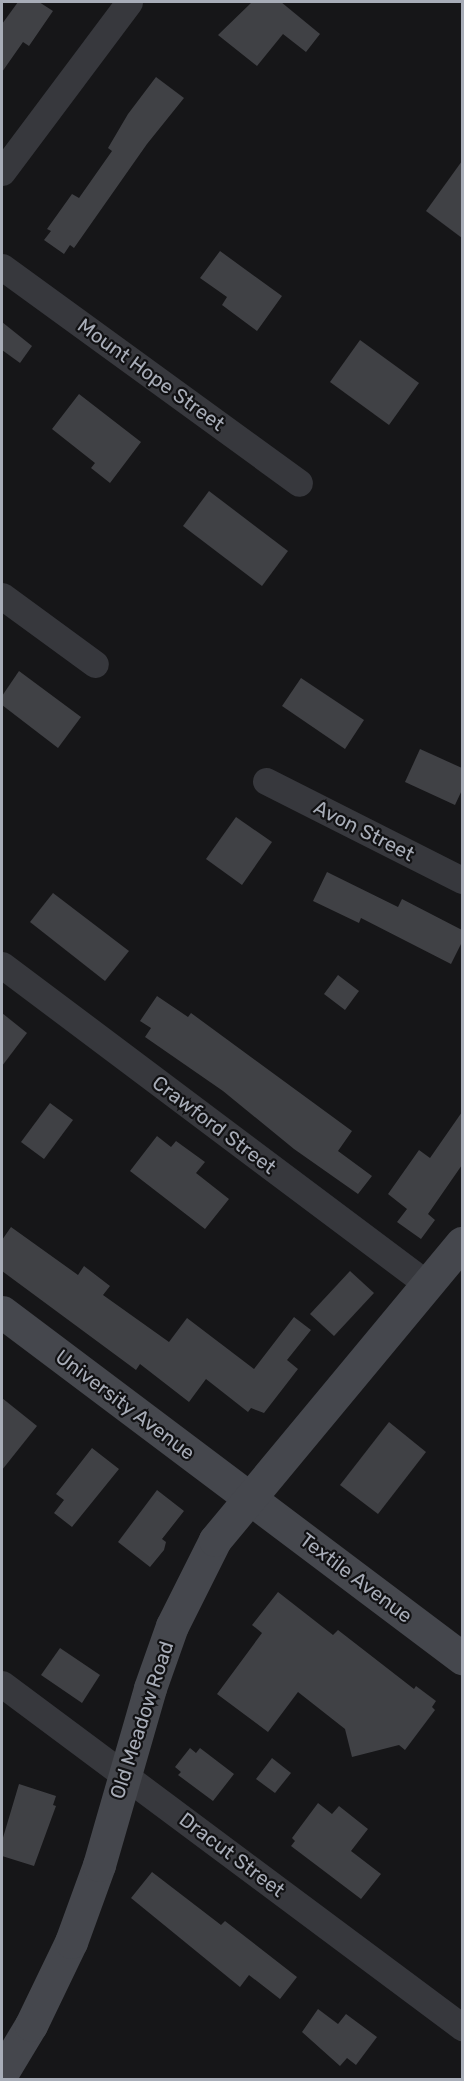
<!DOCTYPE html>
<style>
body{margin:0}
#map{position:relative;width:464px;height:2081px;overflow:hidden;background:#161618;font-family:Rubik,sans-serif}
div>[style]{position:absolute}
.building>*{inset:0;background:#404145}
.street>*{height:27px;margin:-13.5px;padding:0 13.5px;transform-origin:13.5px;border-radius:13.5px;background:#37383d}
.secondary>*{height:33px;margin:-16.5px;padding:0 16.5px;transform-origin:16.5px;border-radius:16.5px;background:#45474d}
span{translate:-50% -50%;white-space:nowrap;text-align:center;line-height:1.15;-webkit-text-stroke:4.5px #111113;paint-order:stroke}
.street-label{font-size:20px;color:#a8adb8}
.frame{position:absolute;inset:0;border:3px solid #a8adb8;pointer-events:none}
</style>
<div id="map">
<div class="building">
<div style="clip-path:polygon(18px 2px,39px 2px,53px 11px,29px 46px,23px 42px,2px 72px,2px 24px)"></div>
<div style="clip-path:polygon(252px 2px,281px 2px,320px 34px,306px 52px,283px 34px,257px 66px,218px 35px)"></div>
<div style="clip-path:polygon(156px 77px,184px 98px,147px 144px,74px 248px,70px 245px,64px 254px,44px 240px,51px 231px,47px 229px,72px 194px,79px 198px,112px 151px,108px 148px,128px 114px)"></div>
<div style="clip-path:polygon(462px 161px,462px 238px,426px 211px)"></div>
<div style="clip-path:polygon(220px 251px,282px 296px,257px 331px,222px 305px,227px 297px,200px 278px)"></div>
<div style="clip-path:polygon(2px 322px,32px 346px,20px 363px,2px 350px)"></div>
<div style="clip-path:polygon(360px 340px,419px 383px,389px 425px,330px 382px)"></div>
<div style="clip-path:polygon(79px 394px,141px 442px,110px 483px,91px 468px,95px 463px,52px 429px)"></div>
<div style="clip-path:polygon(209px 491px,288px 551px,262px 586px,183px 526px)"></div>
<div style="clip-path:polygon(19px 671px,81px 717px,58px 748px,2px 705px,2px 696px)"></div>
<div style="clip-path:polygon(301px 678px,364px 720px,345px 749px,282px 706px)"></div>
<div style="clip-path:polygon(420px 749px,462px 768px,462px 790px,455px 805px,405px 782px)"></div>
<div style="clip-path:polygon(236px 817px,272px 842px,242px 885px,206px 859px)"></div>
<div style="clip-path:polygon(327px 872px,398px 907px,402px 899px,462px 930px,462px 942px,451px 964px,361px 918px,359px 923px,313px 901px)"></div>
<div style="clip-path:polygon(53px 893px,129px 951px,105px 981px,30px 922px)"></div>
<div style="clip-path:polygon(338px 975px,359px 991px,345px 1010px,324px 994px)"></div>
<div style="clip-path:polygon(157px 996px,188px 1017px,191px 1013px,352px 1131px,338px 1151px,372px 1176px,358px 1194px,294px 1149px,223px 1091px,145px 1037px,151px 1028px,140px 1021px)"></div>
<div style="clip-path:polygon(2px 1013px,27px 1033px,2px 1066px)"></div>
<div style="clip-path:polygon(50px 1103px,73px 1120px,44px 1159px,21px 1142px)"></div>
<div style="clip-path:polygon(462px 1112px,462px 1165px,428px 1214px,435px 1220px,421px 1239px,397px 1222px,407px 1209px,388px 1194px,419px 1150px,430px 1158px)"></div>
<div style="clip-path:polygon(157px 1136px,171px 1147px,176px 1141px,205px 1162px,196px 1173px,229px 1199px,205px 1229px,130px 1171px)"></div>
<div style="clip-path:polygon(11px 1227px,78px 1275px,84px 1266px,110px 1286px,103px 1295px,169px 1342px,187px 1318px,254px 1369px,294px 1317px,311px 1330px,287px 1360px,298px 1369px,264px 1413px,251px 1408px,248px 1412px,206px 1379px,189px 1402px,140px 1364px,136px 1370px,2px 1271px,2px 1240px)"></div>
<div style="clip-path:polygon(350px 1271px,374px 1293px,334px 1336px,310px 1314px)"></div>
<div style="clip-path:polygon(2px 1398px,37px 1426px,2px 1470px)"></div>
<div style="clip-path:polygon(389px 1422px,426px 1452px,378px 1514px,340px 1485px)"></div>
<div style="clip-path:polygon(92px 1448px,119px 1469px,72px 1527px,54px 1513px,64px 1500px,56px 1494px)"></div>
<div style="clip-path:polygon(157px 1490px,184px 1511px,162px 1539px,166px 1542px,164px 1550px,150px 1567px,118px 1542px)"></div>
<div style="clip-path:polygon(278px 1592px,333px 1635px,338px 1630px,414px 1689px,416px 1686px,436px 1701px,432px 1707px,435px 1710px,405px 1750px,399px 1745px,352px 1757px,345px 1729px,298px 1692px,268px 1732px,217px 1694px,262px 1633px,252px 1625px)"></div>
<div style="clip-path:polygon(60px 1648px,100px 1675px,82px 1703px,41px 1675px)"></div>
<div style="clip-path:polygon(190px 1748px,196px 1753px,200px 1748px,234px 1774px,213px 1801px,178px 1775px,181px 1772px,175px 1767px)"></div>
<div style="clip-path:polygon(272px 1758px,291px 1773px,275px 1793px,256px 1779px)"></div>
<div style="clip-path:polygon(19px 1784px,56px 1796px,53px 1805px,56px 1806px,34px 1866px,2px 1856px,2px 1841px)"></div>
<div style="clip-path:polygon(318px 1803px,332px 1814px,339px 1806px,368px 1829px,351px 1851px,381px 1874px,361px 1899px,291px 1846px,295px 1841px,292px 1838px)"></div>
<div style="clip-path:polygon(152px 1872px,221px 1925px,225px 1921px,297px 1977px,280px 1999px,249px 1975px,240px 1987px,131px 1898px)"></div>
<div style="clip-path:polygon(318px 2009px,338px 2024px,346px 2014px,377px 2037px,356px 2065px,347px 2058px,340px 2066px,302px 2032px)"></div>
</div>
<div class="street">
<div style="left:2px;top:172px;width:212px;rotate:-53.2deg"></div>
<div style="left:2px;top:267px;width:367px;rotate:36deg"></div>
<div style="left:2px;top:596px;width:115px;rotate:36.2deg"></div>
<div style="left:266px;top:781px;width:220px;rotate:26.8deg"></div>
<div style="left:2px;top:965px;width:531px;rotate:36.89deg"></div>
<div style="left:2px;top:1684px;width:574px;rotate:36.71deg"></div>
</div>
<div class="secondary">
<div style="left:2px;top:1312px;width:576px;rotate:36.95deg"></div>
<div style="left:2px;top:2073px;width:56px;rotate:-58.9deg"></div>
<div style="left:31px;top:2025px;width:92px;rotate:-64.3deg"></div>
<div style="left:71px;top:1942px;width:82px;rotate:-70deg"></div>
<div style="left:99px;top:1865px;width:184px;rotate:-73.9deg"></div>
<div style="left:150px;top:1688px;width:66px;rotate:-70.5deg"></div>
<div style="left:172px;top:1626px;width:96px;rotate:-63.4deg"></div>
<div style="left:215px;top:1540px;width:386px;rotate:-50.3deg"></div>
</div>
<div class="street-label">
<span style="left:151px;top:375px;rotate:36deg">Mount Hope Street</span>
<span style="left:364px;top:831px;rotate:27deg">Avon Street</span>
<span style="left:214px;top:1125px;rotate:37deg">Crawford Street</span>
<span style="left:125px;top:1405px;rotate:37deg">University Avenue</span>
<span style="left:356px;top:1578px;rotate:37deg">Textile Avenue</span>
<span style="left:142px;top:1720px;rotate:-72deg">Old Meadow Road</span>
<span style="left:232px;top:1855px;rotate:37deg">Dracut Street</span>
</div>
<div class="frame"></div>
</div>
